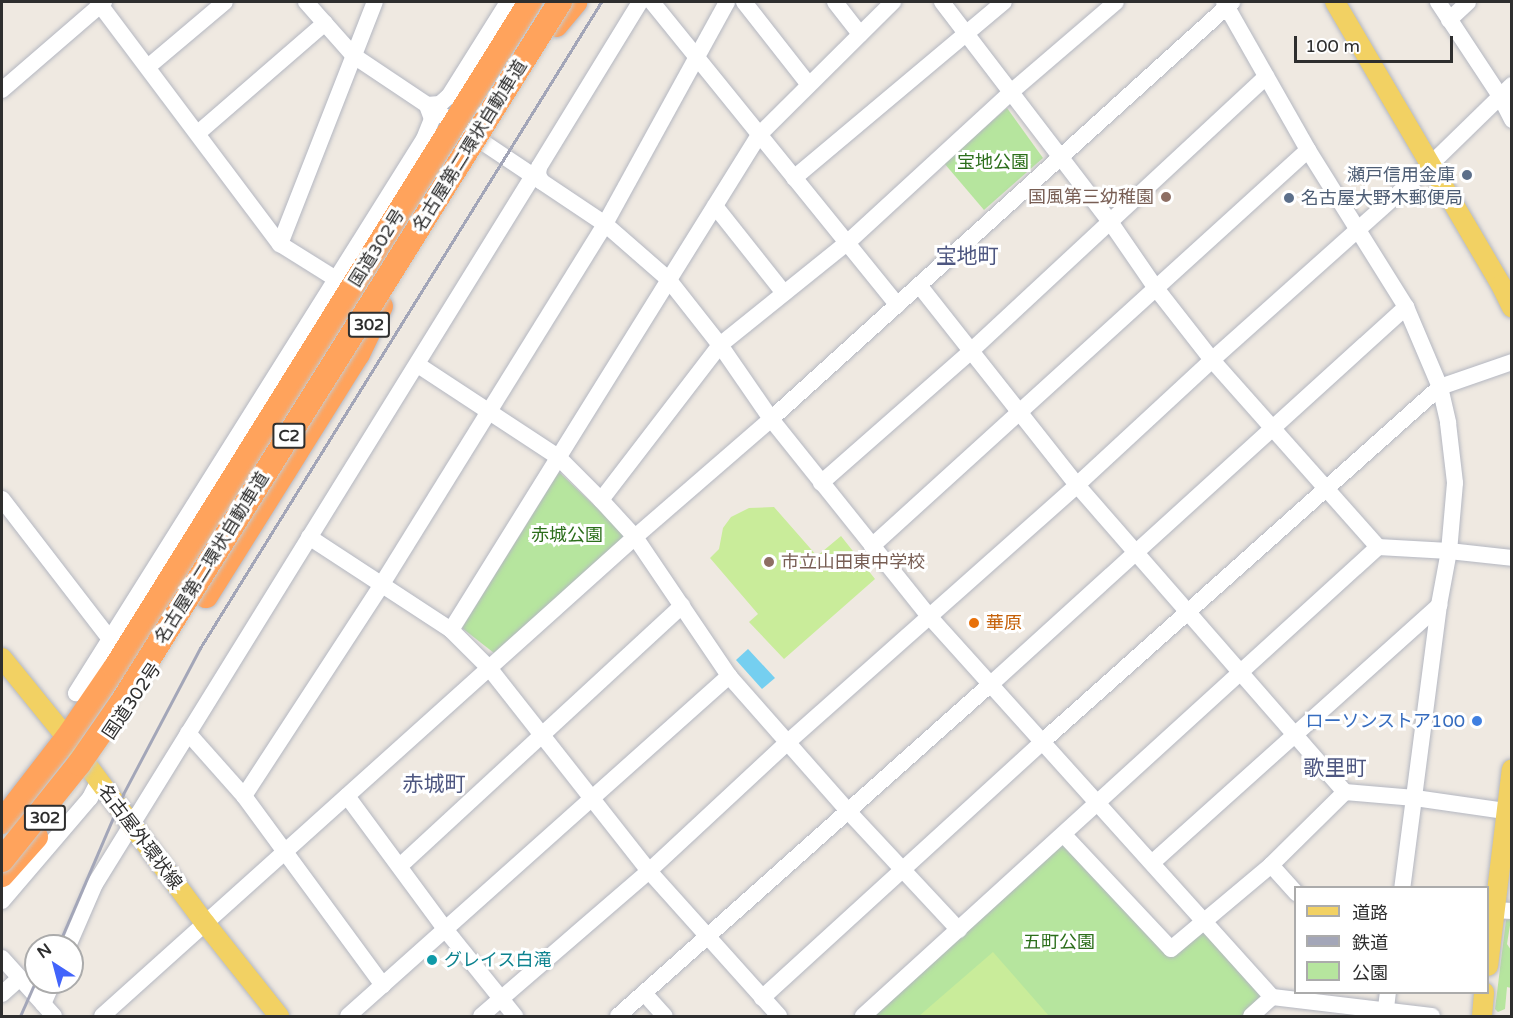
<!DOCTYPE html>
<meta charset="utf-8">
<style>
body{margin:0}
#map{position:relative;width:1513px;height:1018px;overflow:hidden;background:#efe9e1;font-family:"Varela Round","Noto Sans JP",sans-serif}
div>[style]{position:absolute}
.green>*{inset:0;background:#b6e59e}
.pitch>*{inset:0;background:#c9ec9a}
.water>*{inset:0;background:#75cff0}
.roads{filter:drop-shadow(0 0 2px #b4b7c1) drop-shadow(0 0 2px #b4b7c1)}
.minor>*{height:16px;margin:-8px;padding:0 8px;transform-origin:8px;border-radius:8px;background:#fff}
.major>*{height:20px;margin:-10px;padding:0 10px;transform-origin:10px;border-radius:10px;background:#f2d163}
.highway>*{height:24px;margin:-12px;padding:0 12px;transform-origin:12px;border-radius:12px;background:#ffa35c}
.rail>*{height:3px;margin:-1.5px;padding:0 1.5px;transform-origin:1.5px;border-radius:1.5px;background:#a3a6b8}
.bridges{filter:drop-shadow(0 0 2px #c9c9c9) drop-shadow(0 0 2px #c9c9c9)}
.highway-bridge>*{height:24px;margin:-12px;padding:0 12px;transform-origin:12px;border-radius:12px;background:#ffa35c}
.dots>*{width:16px;height:16px;translate:-50% -50%;box-sizing:border-box;border:3px solid #fff;border-radius:50%}
span{translate:-50% -50%;white-space:nowrap;text-align:center;line-height:1.15;-webkit-text-stroke:6px #fff;paint-order:stroke}
.shield-label span{padding:2px 4px;background:#fff;border:2px solid;border-radius:4px;-webkit-text-stroke-width:0}
.shield-label{font-size:16px;color:#2e2e2e;font-weight:700}
.street-label{font-size:18px;color:#2e2e2e}
.park-label{font-size:18px;color:#2c6e1b}
.service-label{font-size:18px;color:#4e5e75}
.right{translate:-100% -50%;text-align:right}
.left{translate:0 -50%;text-align:left}
.education-label{font-size:18px;color:#785e54}
.food-label{font-size:18px;color:#c56008}
.shop-label{font-size:18px;color:#366cbe}
.culture-label{font-size:18px;color:#0d838f}
.quarter-label{font-size:21px;color:#4d5680}
.frame{position:absolute;inset:0;border:3px solid #2e2e2e;pointer-events:none}
.legend{position:absolute;left:1294px;top:886px;width:195px;height:108px;box-sizing:border-box;background:#fff;border:2px solid #ababab;margin:0;padding:8px 10px;list-style:none;font-size:18px;color:#2e2e2e}
.legend li{display:flex;align-items:center;gap:12px;height:30px}
.legend b{width:30px;border:2px solid #ababab}
.north{position:absolute;left:24px;top:934px;width:60px;height:60px;box-sizing:border-box;background:#fff;border:2px solid #ababab;border-radius:50%;rotate:324deg;font-size:16px;font-weight:700;line-height:24px;text-align:center;color:#2e2e2e}
.north::after{content:'';display:block;margin:auto;width:21px;height:27px;background:#4264fb;clip-path:polygon(50% 0,100% 100%,50% 72%,0 100%)}
.scale{position:absolute;left:1294px;top:36px;width:159px;height:27px;box-sizing:border-box;border:3px solid #2e2e2e;border-top:0;padding-left:8px;font-size:18px;line-height:21px;white-space:nowrap;color:#2e2e2e;-webkit-text-stroke:4px #fff;paint-order:stroke}
</style>
<div id="map">
<div class="green">
<div style="clip-path:polygon(1007px 108px,1043px 158px,984px 210px,944px 163px)"></div>
<div style="clip-path:polygon(559px 472px,626px 536px,494px 653px,462px 628px)"></div>
<div style="clip-path:polygon(1064px 839px,1171px 953px,1200px 929px,1261px 990px,1261px 1003px,1246px 1016px,868px 1016px)"></div>
<div style="clip-path:polygon(1511px 919px,1507px 944px,1511px 950px,1511px 988px,1507px 987px,1505px 1009px,1498px 1012px,1495px 1009px,1506px 920px)"></div>
</div>
<div class="pitch">
<div style="clip-path:polygon(774px 507px,817px 556px,841px 536px,875px 579px,784px 659px,749px 622px,758px 614px,710px 558px,719px 549px,723px 528px,731px 517px,749px 508px)"></div>
<div style="clip-path:polygon(993px 952px,1049px 1016px,919px 1016px)"></div>
</div>
<div class="water">
<div style="clip-path:polygon(748px 649px,775px 678px,762px 689px,736px 660px)"></div>
</div>
<div class="roads">
<div class="minor">
<div style="left:98px;top:2px;width:303px;rotate:53.1deg"></div>
<div style="left:280px;top:244px;width:66px;rotate:32deg"></div>
<div style="left:306px;top:2px;width:72px;rotate:48.4deg"></div>
<div style="left:354px;top:56px;width:302px;rotate:33.8deg"></div>
<div style="left:605px;top:224px;width:84px;rotate:41.1deg"></div>
<div style="left:668px;top:279px;width:84px;rotate:51.8deg"></div>
<div style="left:720px;top:345px;width:90px;rotate:55.4deg"></div>
<div style="left:771px;top:419px;width:251px;rotate:51.3deg"></div>
<div style="left:928px;top:615px;width:514px;rotate:48deg"></div>
<div style="left:1272px;top:997px;width:161px;rotate:6.8deg"></div>
<div style="left:652px;top:2px;width:390px;rotate:51deg"></div>
<div style="left:744px;top:2px;width:105px;rotate:51.9deg"></div>
<div style="left:835px;top:2px;width:41px;rotate:52deg"></div>
<div style="left:942px;top:2px;width:278px;rotate:52.6deg"></div>
<div style="left:1111px;top:223px;width:78px;rotate:55.5deg"></div>
<div style="left:1155px;top:287px;width:93px;rotate:52deg"></div>
<div style="left:1212px;top:360px;width:250px;rotate:48.4deg"></div>
<div style="left:1378px;top:547px;width:71px;rotate:3.2deg"></div>
<div style="left:1449px;top:551px;width:63px;rotate:6.3deg"></div>
<div style="left:1224px;top:2px;width:170px;rotate:60.4deg"></div>
<div style="left:1308px;top:150px;width:185px;rotate:58deg"></div>
<div style="left:1406px;top:307px;width:87px;rotate:67deg"></div>
<div style="left:1440px;top:387px;width:37px;rotate:77deg"></div>
<div style="left:1448px;top:423px;width:60px;rotate:83.3deg"></div>
<div style="left:1455px;top:483px;width:68px;rotate:95deg"></div>
<div style="left:1449px;top:551px;width:55px;rotate:100.5deg"></div>
<div style="left:1439px;top:605px;width:285px;rotate:97.4deg"></div>
<div style="left:1438px;top:2px;width:113px;rotate:56.6deg"></div>
<div style="left:1500px;top:96px;width:27px;rotate:63deg"></div>
<div style="left:1449px;top:20px;width:26px;rotate:-43deg"></div>
<div style="left:149px;top:66px;width:99px;rotate:-40.1deg"></div>
<div style="left:2px;top:90px;width:135px;rotate:-40.8deg"></div>
<div style="left:427px;top:105px;width:13px;rotate:-4deg"></div>
<div style="left:440px;top:104px;width:12px;rotate:-42deg"></div>
<div style="left:449px;top:96px;width:111px;rotate:-57.9deg"></div>
<div style="left:198px;top:133px;width:168px;rotate:-40.9deg"></div>
<div style="left:794px;top:178px;width:274px;rotate:-40deg"></div>
<div style="left:542px;top:182px;width:8px;rotate:-120deg"></div>
<div style="left:538px;top:175px;width:8px;rotate:-83deg"></div>
<div style="left:539px;top:167px;width:193px;rotate:-58.5deg"></div>
<div style="left:715px;top:206px;width:111px;rotate:51.6deg"></div>
<div style="left:280px;top:244px;width:260px;rotate:-68.6deg"></div>
<div style="left:919px;top:285px;width:255px;rotate:51.7deg"></div>
<div style="left:1077px;top:485px;width:408px;rotate:48.9deg"></div>
<div style="left:418px;top:365px;width:168px;rotate:33.3deg"></div>
<div style="left:558px;top:457px;width:61px;rotate:45deg"></div>
<div style="left:601px;top:500px;width:50px;rotate:47.4deg"></div>
<div style="left:635px;top:537px;width:168px;rotate:55.9deg"></div>
<div style="left:729px;top:676px;width:179px;rotate:48.6deg"></div>
<div style="left:847px;top:810px;width:164px;rotate:47deg"></div>
<div style="left:821px;top:483px;width:200px;rotate:-41.3deg"></div>
<div style="left:971px;top:351px;width:403px;rotate:-42.9deg"></div>
<div style="left:2px;top:499px;width:177px;rotate:52.4deg"></div>
<div style="left:110px;top:639px;width:64px;rotate:122.2deg"></div>
<div style="left:601px;top:500px;width:195px;rotate:-52.5deg"></div>
<div style="left:720px;top:345px;width:163px;rotate:-38.8deg"></div>
<div style="left:847px;top:243px;width:223px;rotate:-42.6deg"></div>
<div style="left:1011px;top:92px;width:138px;rotate:-40.6deg"></div>
<div style="left:309px;top:537px;width:170px;rotate:33.2deg"></div>
<div style="left:451px;top:630px;width:55px;rotate:45deg"></div>
<div style="left:490px;top:669px;width:257px;rotate:51.8deg"></div>
<div style="left:649px;top:871px;width:195px;rotate:48.1deg"></div>
<div style="left:872px;top:546px;width:589px;rotate:-42.25deg"></div>
<div style="left:451px;top:630px;width:583px;rotate:-58.11deg"></div>
<div style="left:759px;top:135px;width:189px;rotate:-44.8deg"></div>
<div style="left:115px;top:668px;width:29px;rotate:-100deg"></div>
<div style="left:110px;top:639px;width:590px;rotate:-57.87deg"></div>
<div style="left:424px;top:139px;width:22px;rotate:-68deg"></div>
<div style="left:432px;top:119px;width:15px;rotate:-110deg"></div>
<div style="left:188px;top:733px;width:84px;rotate:48.4deg"></div>
<div style="left:244px;top:796px;width:235px;rotate:53.7deg"></div>
<div style="left:244px;top:796px;width:253px;rotate:-56.9deg"></div>
<div style="left:382px;top:584px;width:423px;rotate:-58.2deg"></div>
<div style="left:605px;top:224px;width:253px;rotate:-61.2deg"></div>
<div style="left:347px;top:796px;width:165px;rotate:53.6deg"></div>
<div style="left:445px;top:929px;width:112px;rotate:51.2deg"></div>
<div style="left:1064px;top:835px;width:156px;rotate:46.8deg"></div>
<div style="left:1171px;top:949px;width:131px;rotate:-40deg"></div>
<div style="left:1271px;top:865px;width:104px;rotate:-44.6deg"></div>
<div style="left:1345px;top:792px;width:70px;rotate:4.9deg"></div>
<div style="left:1415px;top:798px;width:91px;rotate:8.2deg"></div>
<div style="left:1153px;top:862px;width:385px;rotate:-41.9deg"></div>
<div style="left:1271px;top:865px;width:38px;rotate:48deg"></div>
<div style="left:400px;top:866px;width:384px;rotate:-42.7deg"></div>
<div style="left:2px;top:901px;width:135px;rotate:-49.5deg"></div>
<div style="left:90px;top:798px;width:18px;rotate:-63deg"></div>
<div style="left:1494px;top:910px;width:18px;rotate:3deg"></div>
<div style="left:68px;top:946px;width:68px;rotate:-66.5deg"></div>
<div style="left:95px;top:884px;width:833px;rotate:-58.26deg"></div>
<div style="left:2px;top:958px;width:78px;rotate:48.1deg"></div>
<div style="left:644px;top:993px;width:31px;rotate:48deg"></div>
<div style="left:2px;top:994px;width:24px;rotate:-42deg"></div>
<div style="left:762px;top:998px;width:381px;rotate:-42.4deg"></div>
<div style="left:1043px;top:741px;width:532px;rotate:-41.72deg"></div>
<div style="left:1440px;top:387px;width:76px;rotate:-19.1deg"></div>
<div style="left:43px;top:1004px;width:24px;rotate:-66deg"></div>
<div style="left:102px;top:1016px;width:717px;rotate:-41.95deg"></div>
<div style="left:635px;top:537px;width:180px;rotate:-40.9deg"></div>
<div style="left:771px;top:419px;width:622px;rotate:-42.13deg"></div>
<div style="left:348px;top:1016px;width:511px;rotate:-41.75deg"></div>
<div style="left:481px;top:1016px;width:222px;rotate:-40.8deg"></div>
<div style="left:649px;top:871px;width:190px;rotate:-42.9deg"></div>
<div style="left:788px;top:742px;width:387px;rotate:-41.6deg"></div>
<div style="left:1077px;top:485px;width:184px;rotate:-42.8deg"></div>
<div style="left:1212px;top:360px;width:294px;rotate:-41.8deg"></div>
<div style="left:1431px;top:164px;width:113px;rotate:-44.3deg"></div>
<div style="left:618px;top:1016px;width:499px;rotate:-41.7deg"></div>
<div style="left:991px;top:684px;width:561px;rotate:-42.25deg"></div>
<div style="left:863px;top:1016px;width:697px;rotate:-42.32deg"></div>
<div style="left:1251px;top:1016px;width:28px;rotate:-42deg"></div>
<div style="left:1385px;top:1016px;width:24px;rotate:-83deg"></div>
</div>
<div class="major">
<div style="left:1335px;top:2px;width:328px;rotate:59.6deg"></div>
<div style="left:1501px;top:285px;width:25px;rotate:64deg"></div>
<div style="left:2px;top:658px;width:103px;rotate:50.9deg"></div>
<div style="left:67px;top:738px;width:231px;rotate:53.3deg"></div>
<div style="left:205px;top:923px;width:119px;rotate:51.5deg"></div>
<div style="left:1488px;top:966px;width:198px;rotate:-83.1deg"></div>
<div style="left:1482px;top:1016px;width:24px;rotate:-85deg"></div>
</div>
<div class="highway">
<div style="left:556px;top:25px;width:30px;rotate:-50deg"></div>
<div style="left:206px;top:596px;width:286px;rotate:-57.9deg"></div>
<div style="left:358px;top:354px;width:53px;rotate:-64.4deg"></div>
<div style="left:2px;top:822px;width:106px;rotate:-52.3deg"></div>
<div style="left:67px;top:738px;width:85px;rotate:-55.6deg"></div>
<div style="left:115px;top:668px;width:785px;rotate:-58.07deg"></div>
<div style="left:2px;top:875px;width:51px;rotate:-48.2deg"></div>
</div>
</div>
<div class="rail">
<div style="left:58px;top:946px;width:165px;rotate:-66.8deg"></div>
<div style="left:123px;top:794px;width:165px;rotate:-62.2deg"></div>
<div style="left:200px;top:648px;width:760px;rotate:-58.17deg"></div>
<div style="left:20px;top:1016px;width:39px;rotate:-66deg"></div>
</div>
<div class="bridges">
<div class="highway-bridge">
<div style="left:2px;top:860px;width:123px;rotate:-51.3deg"></div>
<div style="left:79px;top:764px;width:75px;rotate:-55.3deg"></div>
<div style="left:122px;top:702px;width:826px;rotate:-57.97deg"></div>
</div>
</div>
<div class="dots">
<div style="left:1467px;top:175px;background:#5c6f8a"></div>
<div style="left:1166px;top:197px;background:#8d6e63"></div>
<div style="left:1289px;top:198px;background:#5c6f8a"></div>
<div style="left:769px;top:562px;background:#8d6e63"></div>
<div style="left:974px;top:623px;background:#e8710a"></div>
<div style="left:1477px;top:721px;background:#3f7fe0"></div>
<div style="left:432px;top:960px;background:#0f9aa8"></div>
</div>
<div class="shield-label">
<span style="left:369px;top:325px">302</span>
<span style="left:289px;top:436px">C2</span>
<span style="left:45px;top:818px">302</span>
</div>
<div class="street-label">
<span style="left:470px;top:146px;rotate:-58deg">名古屋第二環状自動車道</span>
<span style="left:377px;top:248px;rotate:-58deg">国道302号</span>
<span style="left:212px;top:558px;rotate:-58deg">名古屋第二環状自動車道</span>
<span style="left:132px;top:701px;rotate:-56deg">国道302号</span>
<span style="left:140px;top:837px;rotate:53deg">名古屋外環状線</span>
</div>
<div class="park-label">
<span style="left:993px;top:162px">宝地公園</span>
<span style="left:567px;top:535px">赤城公園</span>
<span style="left:1059px;top:942px">五町公園</span>
</div>
<div class="service-label">
<span class="right" style="left:1455px;top:175px">瀬戸信用金庫</span>
<span class="left" style="left:1301px;top:198px">名古屋大野木郵便局</span>
</div>
<div class="education-label">
<span class="right" style="left:1154px;top:197px">国風第三幼稚園</span>
<span class="left" style="left:781px;top:562px">市立山田東中学校</span>
</div>
<div class="food-label">
<span class="left" style="left:986px;top:623px">華原</span>
</div>
<div class="shop-label">
<span class="right" style="left:1465px;top:721px">ローソンストア100</span>
</div>
<div class="culture-label">
<span class="left" style="left:444px;top:960px">グレイス白滝</span>
</div>
<div class="quarter-label">
<span style="left:967px;top:257px">宝地町</span>
<span style="left:1335px;top:769px">歌里町</span>
<span style="left:434px;top:785px">赤城町</span>
</div>
<div class="frame"></div>
<ul class="legend">
<li><b style="height:8px;background:#f2d163"></b>道路</li>
<li><b style="height:8px;background:#a3a6b8"></b>鉄道</li>
<li><b style="height:16px;background:#b6e59e"></b>公園</li>
</ul>
<div class="north">N</div>
<div class="scale">100 m</div>
</div>
